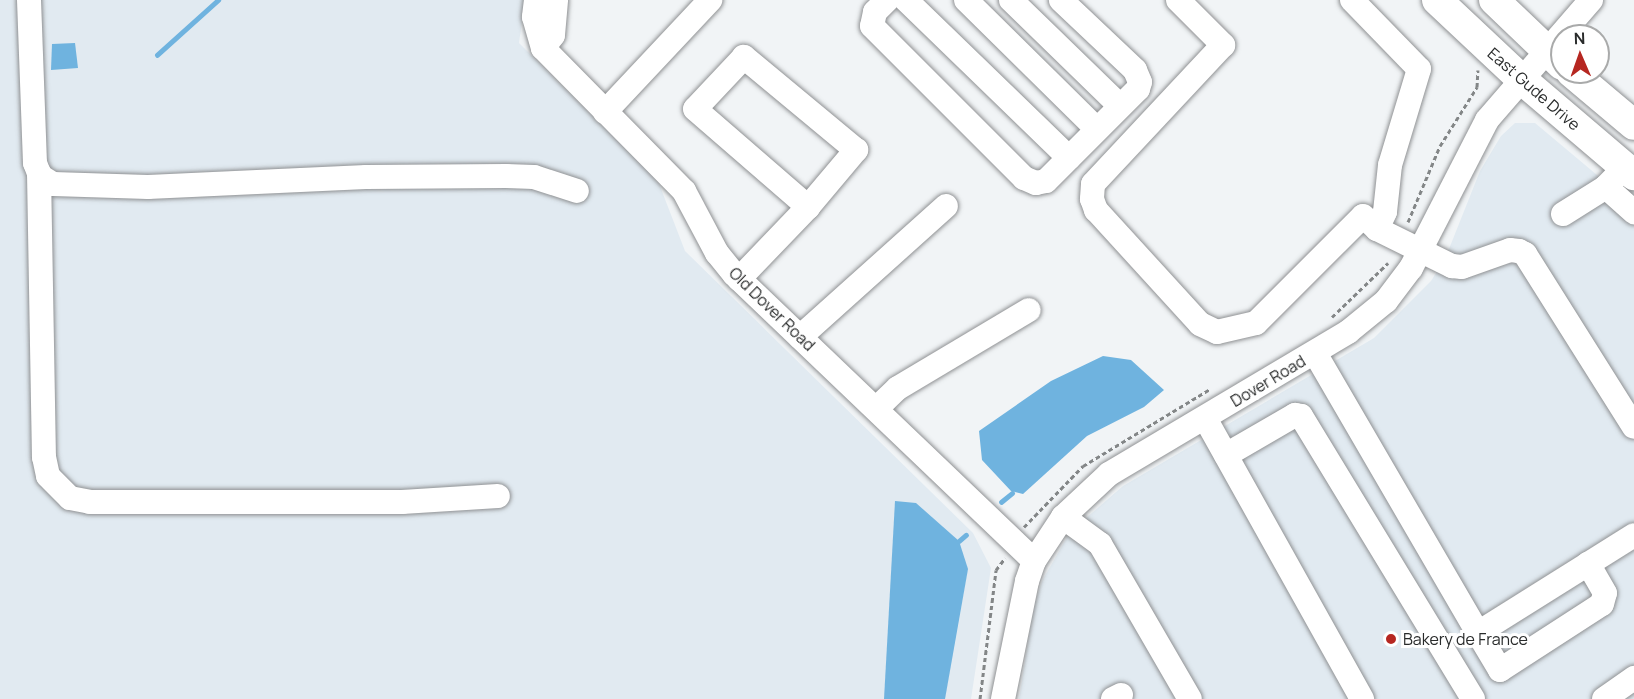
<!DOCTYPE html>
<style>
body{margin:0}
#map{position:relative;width:1634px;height:699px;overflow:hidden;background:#f1f4f6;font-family:Manrope,sans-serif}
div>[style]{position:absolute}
.built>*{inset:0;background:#e1eaf1}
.water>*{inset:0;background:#6fb3df}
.stream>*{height:4.5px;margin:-2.25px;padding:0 2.25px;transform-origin:2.25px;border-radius:2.25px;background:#6fb3df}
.path>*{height:3px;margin-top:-1.5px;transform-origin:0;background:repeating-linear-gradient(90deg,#838687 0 4.5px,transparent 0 7.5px)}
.roads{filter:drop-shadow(0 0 2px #8f9193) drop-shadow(0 0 2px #8f9193)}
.minor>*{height:24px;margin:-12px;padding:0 12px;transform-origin:12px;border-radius:12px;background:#fff}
.major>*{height:30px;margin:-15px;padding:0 15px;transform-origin:15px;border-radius:15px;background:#fff}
.dots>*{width:16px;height:16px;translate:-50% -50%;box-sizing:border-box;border:3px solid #fff;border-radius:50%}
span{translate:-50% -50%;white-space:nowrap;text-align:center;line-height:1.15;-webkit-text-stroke:6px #fff;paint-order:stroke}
.street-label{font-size:16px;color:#292b2b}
.poi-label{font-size:16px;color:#292b2b}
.left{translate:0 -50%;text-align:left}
.north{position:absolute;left:1550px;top:24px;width:60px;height:60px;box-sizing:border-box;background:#fff;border:2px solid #a9aaaa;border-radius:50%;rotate:358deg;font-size:16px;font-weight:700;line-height:24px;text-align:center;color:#292b2b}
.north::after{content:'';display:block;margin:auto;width:21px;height:27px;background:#b62721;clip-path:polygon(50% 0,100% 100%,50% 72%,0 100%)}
</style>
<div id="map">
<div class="built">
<div style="clip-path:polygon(0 0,525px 0,519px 43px,658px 181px,685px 251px,973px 533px,991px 568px,971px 699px,0 699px)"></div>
<div style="clip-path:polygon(1515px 123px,1535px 123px,1634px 206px,1634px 699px,1019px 699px,1033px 609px,1042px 581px,1070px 532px,1123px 486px,1374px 338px,1431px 281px,1445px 259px,1480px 171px,1501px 136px)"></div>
</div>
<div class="water">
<div style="clip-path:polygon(75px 43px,78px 68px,51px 70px,52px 44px)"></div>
<div style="clip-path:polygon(1103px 356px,1131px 360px,1164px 390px,1144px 407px,1087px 436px,1023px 494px,1011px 491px,982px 460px,979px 431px,1051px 381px)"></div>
<div style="clip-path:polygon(895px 501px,916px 503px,959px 541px,968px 569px,945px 699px,884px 699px)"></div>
</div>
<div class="stream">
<div style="left:157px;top:55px;width:82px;rotate:-42deg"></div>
<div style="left:1001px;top:502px;width:14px;rotate:-39deg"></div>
<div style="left:959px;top:541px;width:9px;rotate:-41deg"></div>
</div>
<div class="path">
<div style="left:1408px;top:222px;width:82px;rotate:-67.2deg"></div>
<div style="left:1440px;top:146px;width:70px;rotate:-57.9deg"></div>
<div style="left:1477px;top:87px;width:17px;rotate:-87deg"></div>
<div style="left:1332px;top:317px;width:78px;rotate:-44deg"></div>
<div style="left:1024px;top:527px;width:85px;rotate:-46deg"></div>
<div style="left:1083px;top:466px;width:149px;rotate:-31.2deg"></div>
<div style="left:980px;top:699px;width:130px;rotate:-82.9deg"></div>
<div style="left:996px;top:570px;width:15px;rotate:-53deg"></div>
</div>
<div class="roads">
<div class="minor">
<div style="left:29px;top:0;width:163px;rotate:87.9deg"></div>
<div style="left:35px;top:163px;width:14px;rotate:69deg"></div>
<div style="left:40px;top:176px;width:15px;rotate:32deg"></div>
<div style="left:53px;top:184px;width:95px;rotate:1.8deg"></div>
<div style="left:148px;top:187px;width:218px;rotate:-2.6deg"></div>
<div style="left:366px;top:177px;width:140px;rotate:-0.4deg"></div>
<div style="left:506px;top:176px;width:28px;rotate:2deg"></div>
<div style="left:534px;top:177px;width:45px;rotate:18deg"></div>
<div style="left:536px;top:0;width:17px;rotate:97deg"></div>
<div style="left:534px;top:17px;width:32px;rotate:74deg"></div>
<div style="left:543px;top:48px;width:201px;rotate:45.4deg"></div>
<div style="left:684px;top:191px;width:70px;rotate:62deg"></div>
<div style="left:717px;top:253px;width:27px;rotate:51deg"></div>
<div style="left:734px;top:274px;width:415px;rotate:43.7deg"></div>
<div style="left:887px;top:0;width:17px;rotate:135deg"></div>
<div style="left:875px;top:12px;width:14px;rotate:102deg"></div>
<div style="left:872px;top:26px;width:215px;rotate:45deg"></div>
<div style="left:1024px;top:178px;width:13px;rotate:23deg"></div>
<div style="left:1036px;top:183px;width:10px;rotate:-11deg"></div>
<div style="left:1046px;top:181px;width:130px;rotate:-45deg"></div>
<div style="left:1138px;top:89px;width:7px;rotate:-74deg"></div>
<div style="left:1140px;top:82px;width:13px;rotate:-113deg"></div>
<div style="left:1135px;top:70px;width:102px;rotate:-136.6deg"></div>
<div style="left:906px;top:0;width:227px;rotate:44.1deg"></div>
<div style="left:966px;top:0;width:184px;rotate:44.6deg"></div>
<div style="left:1011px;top:0;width:152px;rotate:44.2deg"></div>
<div style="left:1178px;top:0;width:64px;rotate:45deg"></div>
<div style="left:1223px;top:45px;width:190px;rotate:133.1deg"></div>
<div style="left:1093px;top:184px;width:15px;rotate:94deg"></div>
<div style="left:1092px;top:199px;width:12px;rotate:70deg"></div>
<div style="left:1096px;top:210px;width:154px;rotate:47.6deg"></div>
<div style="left:1200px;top:324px;width:19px;rotate:25deg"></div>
<div style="left:1217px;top:332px;width:40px;rotate:-13deg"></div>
<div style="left:1256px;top:323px;width:151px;rotate:-45deg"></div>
<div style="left:1363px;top:216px;width:19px;rotate:43deg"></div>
<div style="left:1377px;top:229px;width:84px;rotate:26.3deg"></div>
<div style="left:1452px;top:266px;width:10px;rotate:6deg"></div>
<div style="left:1462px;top:267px;width:51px;rotate:-19.5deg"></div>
<div style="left:1510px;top:250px;width:9px;rotate:6deg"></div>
<div style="left:1519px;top:251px;width:7px;rotate:27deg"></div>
<div style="left:1525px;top:254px;width:204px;rotate:57.8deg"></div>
<div style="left:1352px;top:0;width:96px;rotate:45.8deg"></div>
<div style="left:1419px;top:69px;width:100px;rotate:106.8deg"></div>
<div style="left:1390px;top:165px;width:47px;rotate:96.1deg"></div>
<div style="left:1385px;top:212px;width:19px;rotate:115deg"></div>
<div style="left:543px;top:48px;width:16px;rotate:-52deg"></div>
<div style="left:553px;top:35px;width:35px;rotate:-85deg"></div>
<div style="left:605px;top:112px;width:154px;rotate:-46.8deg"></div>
<div style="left:1625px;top:167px;width:28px;rotate:134deg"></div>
<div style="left:1606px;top:187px;width:38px;rotate:42deg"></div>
<div style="left:39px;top:173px;width:284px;rotate:89deg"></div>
<div style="left:44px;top:457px;width:19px;rotate:78deg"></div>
<div style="left:48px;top:476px;width:31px;rotate:45deg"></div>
<div style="left:70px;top:498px;width:20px;rotate:11deg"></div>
<div style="left:90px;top:502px;width:312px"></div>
<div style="left:402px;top:502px;width:96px;rotate:-3.6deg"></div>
<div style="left:1563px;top:214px;width:51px;rotate:-32.1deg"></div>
<div style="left:739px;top:279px;width:100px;rotate:-46.2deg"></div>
<div style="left:808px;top:207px;width:75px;rotate:-49.9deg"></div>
<div style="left:856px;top:150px;width:146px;rotate:-140.3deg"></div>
<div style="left:744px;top:57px;width:71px;rotate:133.3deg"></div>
<div style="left:695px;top:109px;width:150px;rotate:40.9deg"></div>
<div style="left:800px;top:337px;width:196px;rotate:-41.9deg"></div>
<div style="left:1315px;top:353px;width:324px;rotate:59.8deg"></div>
<div style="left:1478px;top:633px;width:184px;rotate:-32.1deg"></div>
<div style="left:876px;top:409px;width:30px;rotate:-44deg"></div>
<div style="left:898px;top:388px;width:152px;rotate:-30.8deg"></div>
<div style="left:1205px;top:418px;width:322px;rotate:60.8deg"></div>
<div style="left:1226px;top:455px;width:80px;rotate:-30.1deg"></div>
<div style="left:1295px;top:415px;width:6px;rotate:9deg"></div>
<div style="left:1301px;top:416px;width:331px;rotate:58.7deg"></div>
<div style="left:1063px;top:517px;width:46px;rotate:36.1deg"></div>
<div style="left:1100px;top:544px;width:179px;rotate:59.9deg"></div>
<div style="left:1478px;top:633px;width:43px;rotate:59.3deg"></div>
<div style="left:1500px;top:670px;width:121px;rotate:-32.9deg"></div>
<div style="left:1602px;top:604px;width:11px;rotate:-75deg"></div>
<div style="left:1605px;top:593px;width:34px;rotate:-120deg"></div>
<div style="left:1003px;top:699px;width:120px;rotate:-78.5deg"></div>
<div style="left:1027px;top:581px;width:21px;rotate:-71deg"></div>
<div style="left:1034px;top:561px;width:53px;rotate:-56.6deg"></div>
<div style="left:1063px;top:517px;width:63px;rotate:-43.1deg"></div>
<div style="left:1109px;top:474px;width:278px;rotate:-30.7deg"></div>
<div style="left:1348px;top:332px;width:49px;rotate:-39.2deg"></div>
<div style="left:1386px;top:301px;width:41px;rotate:-52.9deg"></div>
<div style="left:1411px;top:268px;width:166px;rotate:-62.8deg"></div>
<div style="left:1487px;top:120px;width:159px;rotate:-49.1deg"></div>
<div style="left:1113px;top:699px;width:9px;rotate:-27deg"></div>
<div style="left:1604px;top:699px;width:37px;rotate:-35deg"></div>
</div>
<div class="major">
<div style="left:1437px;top:0;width:114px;rotate:43.2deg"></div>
<div style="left:1520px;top:78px;width:150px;rotate:40.4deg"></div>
<div style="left:1494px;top:0;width:94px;rotate:43.7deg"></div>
<div style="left:1571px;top:72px;width:82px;rotate:40.1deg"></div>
</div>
</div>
<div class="dots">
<div style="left:1391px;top:639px;background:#b62721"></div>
</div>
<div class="street-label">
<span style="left:1534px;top:89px;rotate:41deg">East Gude Drive</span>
<span style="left:772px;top:309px;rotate:44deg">Old Dover Road</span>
<span style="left:1268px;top:381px;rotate:-31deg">Dover Road</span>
</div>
<div class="poi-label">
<span class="left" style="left:1403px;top:639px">Bakery de France</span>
</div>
<div class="north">N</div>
</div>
